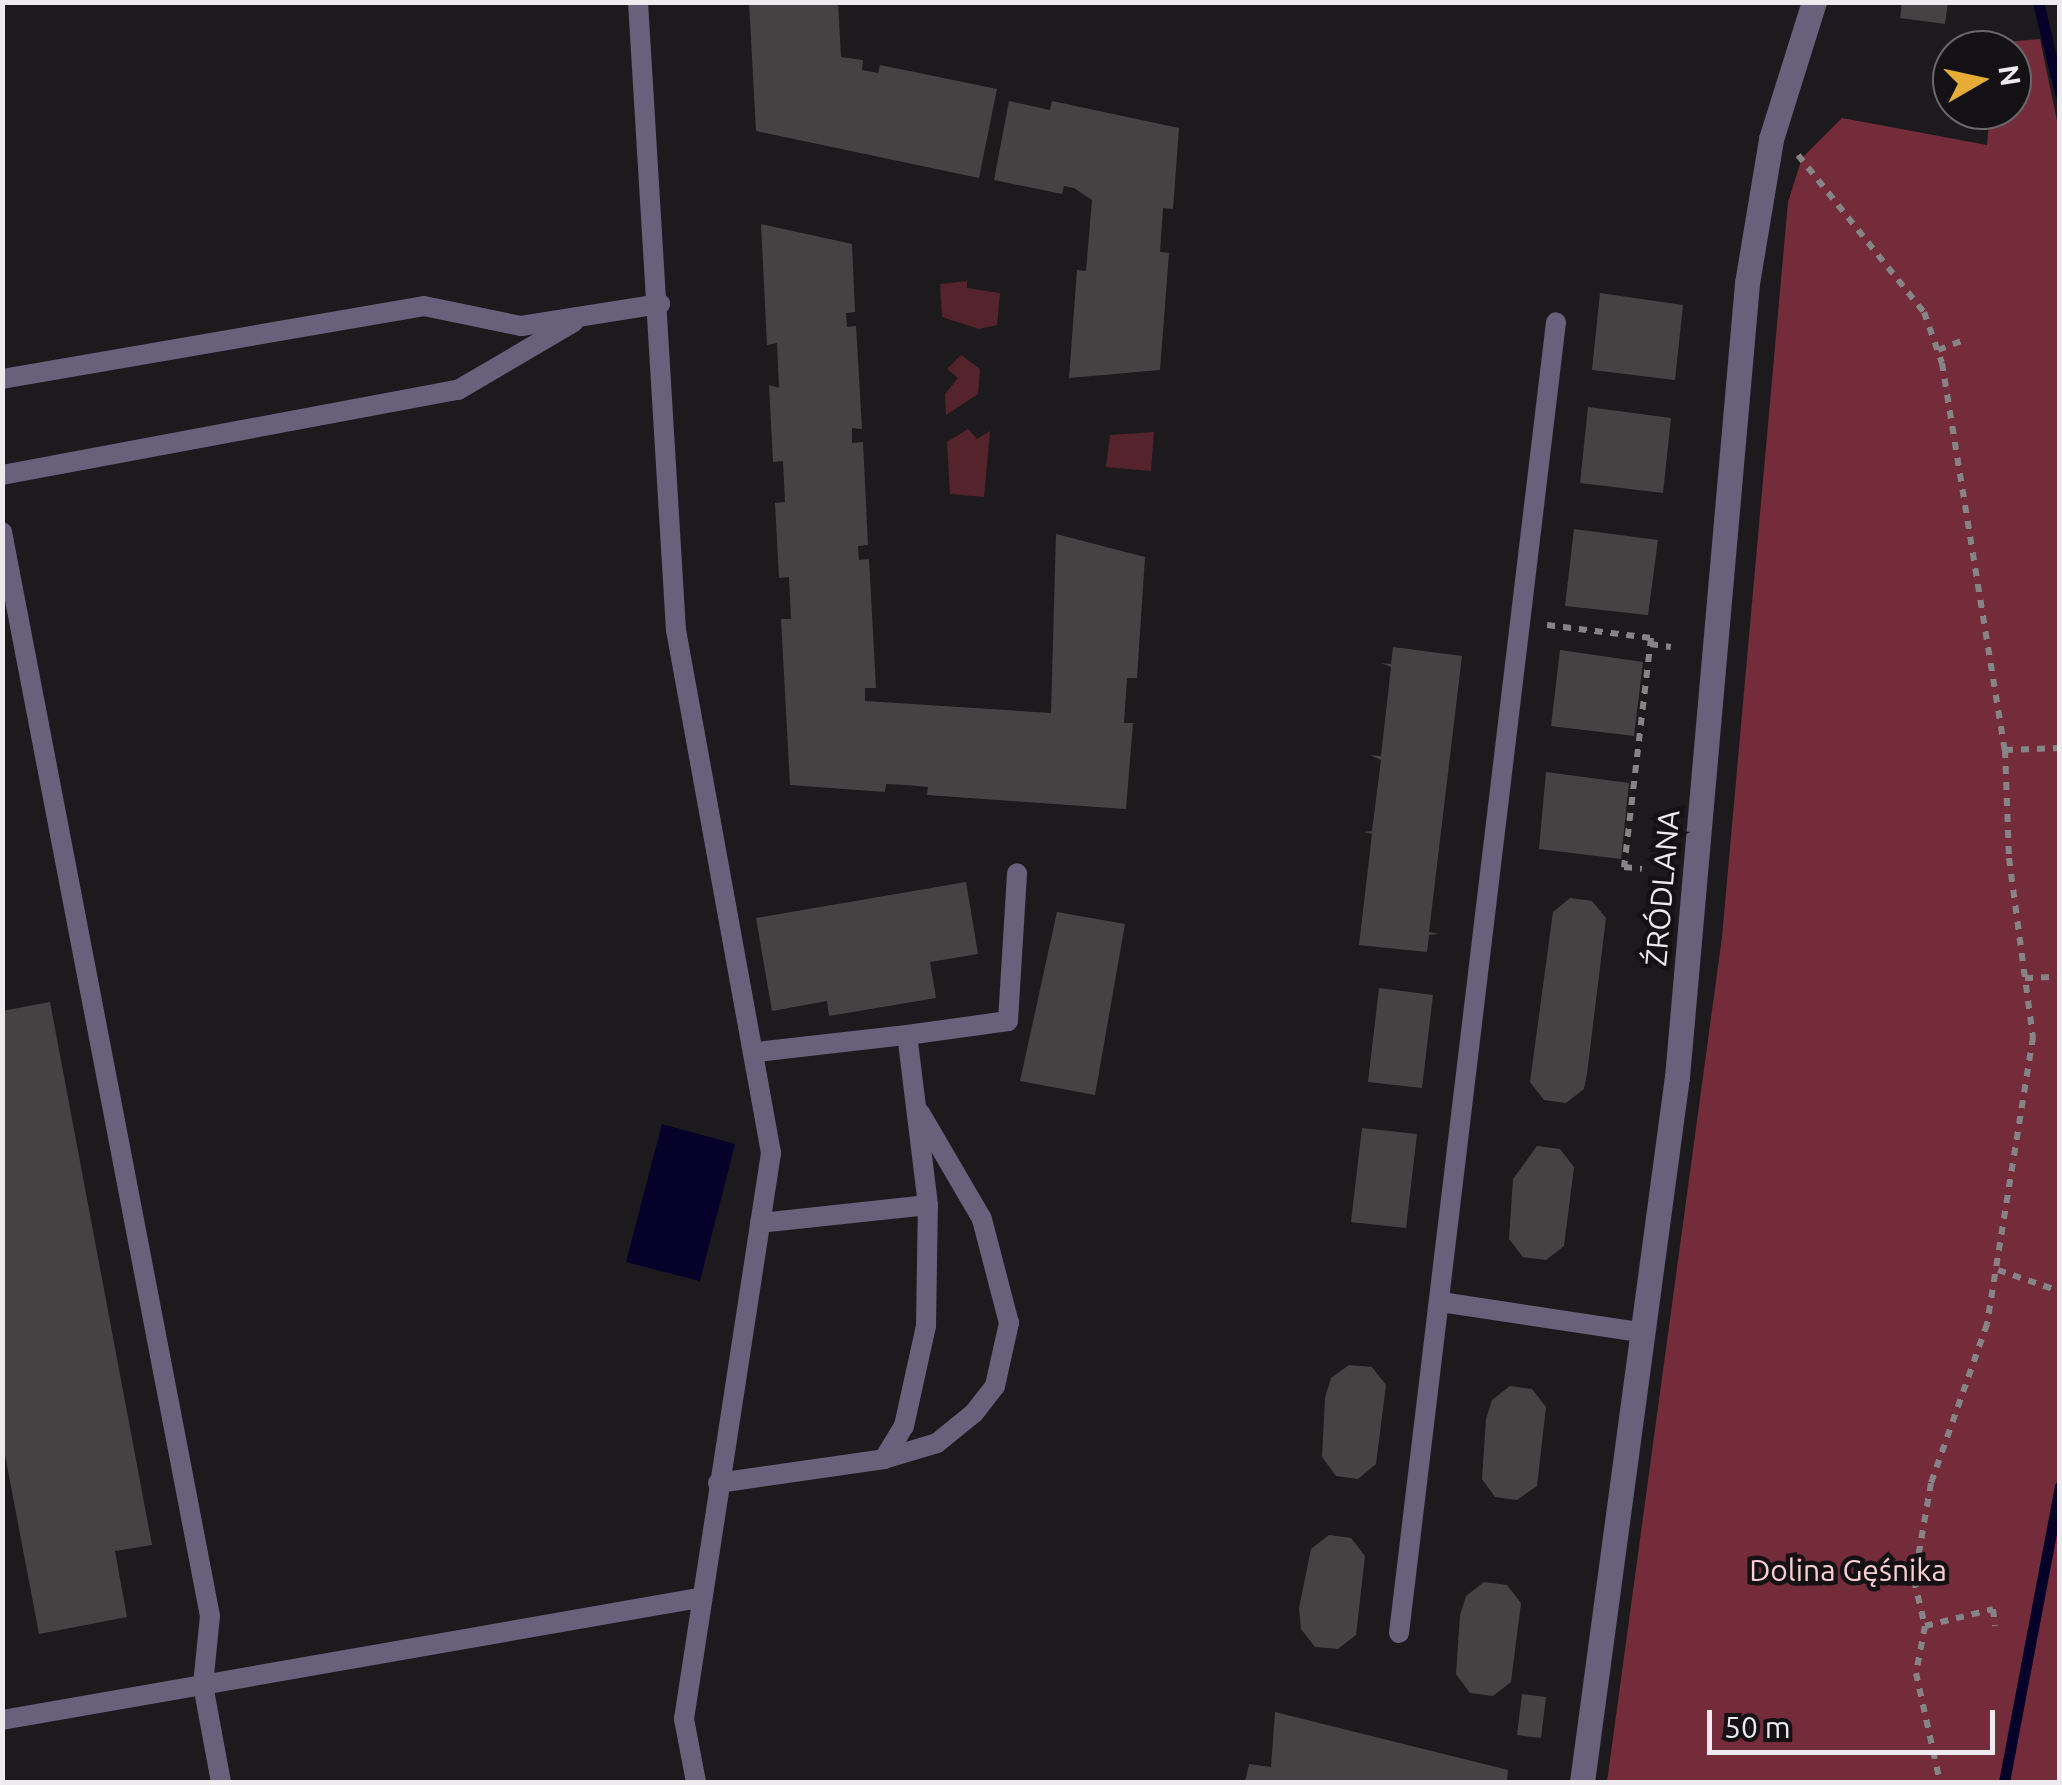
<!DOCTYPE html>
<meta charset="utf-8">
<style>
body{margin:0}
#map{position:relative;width:2062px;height:1785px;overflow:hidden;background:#1d1a1e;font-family:Ubuntu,sans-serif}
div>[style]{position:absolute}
.green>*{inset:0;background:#55232c}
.forest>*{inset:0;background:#742c3b}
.water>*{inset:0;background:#060129}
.stream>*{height:11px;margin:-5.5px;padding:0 5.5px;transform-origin:5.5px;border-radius:5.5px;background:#060129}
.building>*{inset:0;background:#464244}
.path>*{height:6px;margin-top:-3px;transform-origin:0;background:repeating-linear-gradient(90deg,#878488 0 8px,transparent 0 16px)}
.service>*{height:20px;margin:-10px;padding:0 10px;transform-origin:10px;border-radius:10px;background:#69607c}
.minor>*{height:25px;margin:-12.5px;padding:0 12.5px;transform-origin:12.5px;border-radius:12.5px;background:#69607c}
span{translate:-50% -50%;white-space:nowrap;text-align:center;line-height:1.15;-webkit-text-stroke:9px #141114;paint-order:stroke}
.street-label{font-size:30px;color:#eeebee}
.park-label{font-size:30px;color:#fdcfd4}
.frame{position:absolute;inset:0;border:5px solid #eeebee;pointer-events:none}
.north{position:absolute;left:1932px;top:30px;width:100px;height:100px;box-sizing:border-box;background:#141114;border:2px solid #6b686b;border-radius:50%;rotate:81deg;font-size:28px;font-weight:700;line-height:40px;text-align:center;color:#eeebee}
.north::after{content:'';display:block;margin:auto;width:35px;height:45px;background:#e7ac36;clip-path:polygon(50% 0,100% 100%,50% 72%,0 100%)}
.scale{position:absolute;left:1707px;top:1710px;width:288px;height:45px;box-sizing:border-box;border:5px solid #eeebee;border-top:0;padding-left:12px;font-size:30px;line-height:35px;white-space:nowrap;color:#eeebee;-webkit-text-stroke:8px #141114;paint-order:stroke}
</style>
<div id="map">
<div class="green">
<div style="clip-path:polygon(967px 281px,967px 288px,1000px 293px,997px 325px,979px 329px,942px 317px,940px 284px)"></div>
<div style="clip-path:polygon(961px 355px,980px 369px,978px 394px,946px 415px,945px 394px,958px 378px,947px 369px)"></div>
<div style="clip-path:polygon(968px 429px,977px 439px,990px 431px,984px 497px,950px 494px,947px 442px)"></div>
<div style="clip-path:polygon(1154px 432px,1151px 471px,1106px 467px,1110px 435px)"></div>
</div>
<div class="forest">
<div style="clip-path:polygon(2040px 39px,2060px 135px,2059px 1782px,1607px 1782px,1722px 937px,1788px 202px,1802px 158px,1842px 118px,1987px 145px,1990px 110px,2012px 110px,2012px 50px,1994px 50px,1995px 43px)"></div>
</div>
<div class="water">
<div style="clip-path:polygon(662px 1124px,735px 1144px,700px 1281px,626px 1262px)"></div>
</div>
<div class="stream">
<div style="left:2038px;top:2px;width:94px;rotate:76.4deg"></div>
<div style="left:2004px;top:1782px;width:301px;rotate:-79.3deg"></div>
</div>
<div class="building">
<div style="clip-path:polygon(749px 2px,838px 2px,841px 57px,863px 60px,862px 70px,878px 73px,880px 65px,997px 89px,979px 178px,756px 131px)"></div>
<div style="clip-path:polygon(1902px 2px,1948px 2px,1945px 24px,1900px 18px)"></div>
<div style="clip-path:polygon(1009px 101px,1050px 110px,1052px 101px,1179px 128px,1173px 209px,1163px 208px,1160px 252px,1169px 253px,1160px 370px,1069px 378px,1077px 270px,1086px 271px,1092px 200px,1074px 188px,1064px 186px,1062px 194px,994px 180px)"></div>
<div style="clip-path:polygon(761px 224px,852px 244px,855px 312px,846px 313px,847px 327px,856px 326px,862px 429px,852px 428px,852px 443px,863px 442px,868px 545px,858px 546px,859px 560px,869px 559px,876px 688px,865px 688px,865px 701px,1051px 713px,1056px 534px,1145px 557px,1137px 678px,1127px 678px,1124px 723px,1133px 723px,1126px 809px,927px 795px,928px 787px,907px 785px,886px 784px,885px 792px,790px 785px,781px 619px,791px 619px,789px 577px,779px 578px,775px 503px,785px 502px,783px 461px,773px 462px,769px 385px,779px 388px,777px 343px,767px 345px)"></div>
<div style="clip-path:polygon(1600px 293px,1683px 305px,1675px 380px,1592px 370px)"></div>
<div style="clip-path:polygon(1588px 407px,1671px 418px,1663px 493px,1580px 483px)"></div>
<div style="clip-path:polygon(1574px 529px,1658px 540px,1648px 615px,1565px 606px)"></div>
<div style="clip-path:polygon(1393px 647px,1462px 656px,1429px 932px,1439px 934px,1429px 935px,1427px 952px,1359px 945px,1372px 834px,1364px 832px,1372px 831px,1381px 760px,1370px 755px,1381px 756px,1391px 667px,1381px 663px,1391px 664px)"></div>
<div style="clip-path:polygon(1560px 650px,1643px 662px,1634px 736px,1551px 726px)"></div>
<div style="clip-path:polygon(1546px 772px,1629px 783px,1621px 859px,1539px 849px)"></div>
<div style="clip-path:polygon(966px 882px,978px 954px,930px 962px,936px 998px,829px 1016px,827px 1001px,772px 1011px,756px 918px)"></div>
<div style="clip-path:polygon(1570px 898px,1592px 901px,1606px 918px,1587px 1074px,1584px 1089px,1566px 1103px,1544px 1100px,1530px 1082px,1553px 912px)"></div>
<div style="clip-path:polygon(1057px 912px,1125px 924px,1095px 1095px,1020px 1081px)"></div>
<div style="clip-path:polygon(1379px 988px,1433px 995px,1422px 1088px,1368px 1082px)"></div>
<div style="clip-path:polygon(50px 1002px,152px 1545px,115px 1551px,127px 1617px,39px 1634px,2px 1439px,2px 1011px)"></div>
<div style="clip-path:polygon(1362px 1128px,1417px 1134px,1406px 1228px,1351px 1222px)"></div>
<div style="clip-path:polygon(1537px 1146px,1560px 1149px,1574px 1167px,1564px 1246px,1546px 1260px,1523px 1257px,1509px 1239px,1513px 1179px)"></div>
<div style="clip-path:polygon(1349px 1365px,1372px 1367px,1386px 1385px,1376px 1464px,1358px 1479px,1336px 1476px,1322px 1457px,1325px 1398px,1331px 1378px)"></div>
<div style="clip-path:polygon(1510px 1386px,1532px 1389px,1546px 1407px,1537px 1486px,1517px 1500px,1495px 1497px,1482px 1479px,1486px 1419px,1492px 1400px)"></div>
<div style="clip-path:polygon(1329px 1535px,1351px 1538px,1365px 1556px,1356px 1635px,1338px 1649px,1315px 1647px,1301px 1629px,1299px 1608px,1311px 1549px)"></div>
<div style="clip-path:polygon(1484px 1582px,1507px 1585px,1521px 1603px,1511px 1682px,1493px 1696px,1470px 1693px,1456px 1674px,1460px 1615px,1466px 1596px)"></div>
<div style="clip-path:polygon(1522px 1694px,1546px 1697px,1541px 1738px,1517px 1735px)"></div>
<div style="clip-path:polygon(1275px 1712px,1508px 1770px,1507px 1782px,1245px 1782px,1249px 1764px,1271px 1767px)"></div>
</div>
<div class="path">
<div style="left:1798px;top:155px;width:201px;rotate:51.3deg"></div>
<div style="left:1924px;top:312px;width:54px;rotate:70.6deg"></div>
<div style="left:1942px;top:363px;width:392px;rotate:80.8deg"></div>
<div style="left:2005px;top:750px;width:108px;rotate:87.9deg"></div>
<div style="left:2009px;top:858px;width:181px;rotate:82.4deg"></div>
<div style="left:2033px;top:1037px;width:291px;rotate:99.1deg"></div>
<div style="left:1987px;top:1324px;width:169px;rotate:109.4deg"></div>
<div style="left:1931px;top:1483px;width:98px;rotate:99.9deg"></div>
<div style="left:1914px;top:1580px;width:47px;rotate:76.6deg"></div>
<div style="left:1925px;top:1626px;width:48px;rotate:100.8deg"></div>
<div style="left:1916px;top:1673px;width:112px;rotate:77.6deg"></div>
<div style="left:1938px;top:350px;width:25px;rotate:-21deg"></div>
<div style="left:1547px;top:625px;width:105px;rotate:7.1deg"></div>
<div style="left:1651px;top:638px;width:231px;rotate:96.7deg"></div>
<div style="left:1624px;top:867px;width:18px;rotate:6deg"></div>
<div style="left:1650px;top:644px;width:21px;rotate:8deg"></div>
<div style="left:2005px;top:750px;width:55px;rotate:-2.1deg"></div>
<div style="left:2025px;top:978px;width:35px;rotate:-2deg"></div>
<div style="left:1998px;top:1270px;width:65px;rotate:19deg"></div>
<div style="left:1925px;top:1626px;width:70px;rotate:-14deg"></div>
<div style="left:1993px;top:1609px;width:17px;rotate:83deg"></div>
</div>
<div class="service">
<div style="left:638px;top:2px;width:629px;rotate:86.54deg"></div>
<div style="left:676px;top:630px;width:532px;rotate:79.7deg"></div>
<div style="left:771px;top:1153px;width:573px;rotate:98.74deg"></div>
<div style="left:684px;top:1719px;width:64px;rotate:79.2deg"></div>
<div style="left:2px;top:379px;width:428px;rotate:-9.8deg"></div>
<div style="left:424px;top:306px;width:99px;rotate:11.7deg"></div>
<div style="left:521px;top:326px;width:141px;rotate:-9deg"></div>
<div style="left:2px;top:475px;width:464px;rotate:-10.6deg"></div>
<div style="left:458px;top:390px;width:134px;rotate:-30.4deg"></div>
<div style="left:2px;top:532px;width:1104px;rotate:79.14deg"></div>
<div style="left:210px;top:1616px;width:69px;rotate:95.8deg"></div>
<div style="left:203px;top:1685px;width:99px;rotate:79.5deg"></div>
<div style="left:757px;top:1052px;width:151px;rotate:-6.5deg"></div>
<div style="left:760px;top:1223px;width:169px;rotate:-6.1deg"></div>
<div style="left:1441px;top:1302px;width:206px;rotate:8.6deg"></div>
<div style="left:884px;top:1459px;width:55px;rotate:-16.8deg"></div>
<div style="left:937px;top:1443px;width:48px;rotate:-39deg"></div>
<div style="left:974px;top:1413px;width:34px;rotate:-52deg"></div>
<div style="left:995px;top:1386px;width:65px;rotate:-77.5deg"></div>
<div style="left:1009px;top:1323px;width:107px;rotate:-104.6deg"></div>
<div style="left:982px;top:1219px;width:123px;rotate:-120.3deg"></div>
<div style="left:718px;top:1483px;width:168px;rotate:-8.2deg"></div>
<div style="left:884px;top:1459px;width:39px;rotate:-59deg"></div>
<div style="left:904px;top:1426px;width:102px;rotate:-77.6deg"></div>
<div style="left:926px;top:1326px;width:121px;rotate:-89.1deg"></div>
<div style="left:928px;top:1205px;width:171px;rotate:-97deg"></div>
<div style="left:907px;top:1035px;width:102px;rotate:-7.9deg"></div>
<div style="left:1008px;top:1021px;width:148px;rotate:-86.5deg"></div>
<div style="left:1399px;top:1633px;width:1320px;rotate:-83.17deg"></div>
<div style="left:2px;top:1720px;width:708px;rotate:-9.93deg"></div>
</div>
<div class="minor">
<div style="left:1582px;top:1782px;width:711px;rotate:-82.33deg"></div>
<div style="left:1677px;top:1077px;width:797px;rotate:-84.96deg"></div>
<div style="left:1747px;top:283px;width:146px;rotate:-80.5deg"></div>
<div style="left:1771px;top:139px;width:144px;rotate:-72.6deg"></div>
</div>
<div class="street-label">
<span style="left:1662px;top:888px;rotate:-85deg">ŹRÓDLANA</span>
</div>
<div class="park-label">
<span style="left:1848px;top:1570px">Dolina Gęśnika</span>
</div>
<div class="frame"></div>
<div class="north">N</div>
<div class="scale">50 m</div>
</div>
